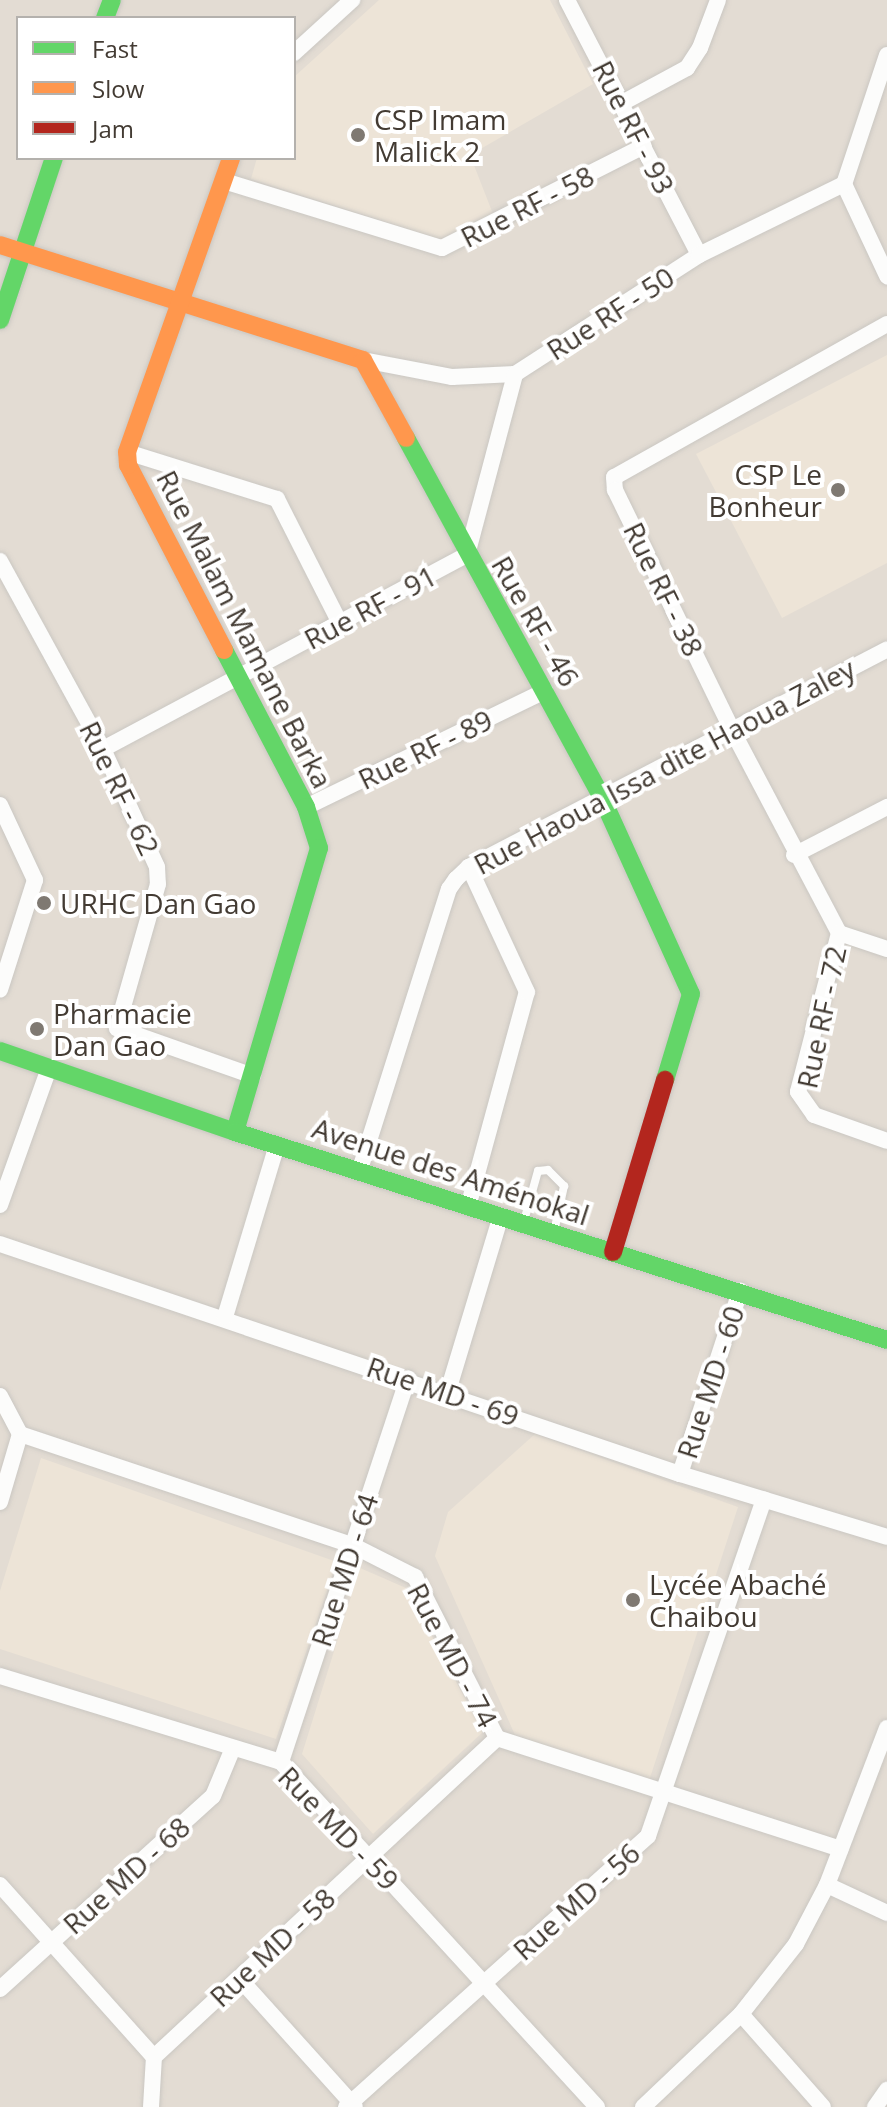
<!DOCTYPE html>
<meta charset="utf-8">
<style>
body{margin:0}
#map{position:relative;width:887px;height:2107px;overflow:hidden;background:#eeebe6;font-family:"Open Sans",sans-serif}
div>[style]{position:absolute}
.residential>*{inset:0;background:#e3dcd3}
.education>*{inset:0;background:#ede4d7}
.roads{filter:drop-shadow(0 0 2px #cac7c2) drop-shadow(0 0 2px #cac7c2)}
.lane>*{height:8px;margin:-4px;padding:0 4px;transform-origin:4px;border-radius:4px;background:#fcfcfb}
.street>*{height:16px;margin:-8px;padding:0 8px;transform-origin:8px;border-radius:8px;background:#fcfcfb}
.fast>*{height:18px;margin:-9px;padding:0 9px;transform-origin:9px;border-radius:9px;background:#63d668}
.slow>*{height:18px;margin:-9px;padding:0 9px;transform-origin:9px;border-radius:9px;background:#ff974d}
.jam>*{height:18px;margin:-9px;padding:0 9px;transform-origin:9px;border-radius:9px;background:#b3261e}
.dots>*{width:22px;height:22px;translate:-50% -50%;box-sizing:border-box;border:4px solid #fff;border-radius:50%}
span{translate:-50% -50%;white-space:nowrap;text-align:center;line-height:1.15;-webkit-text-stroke:8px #fff;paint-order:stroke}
.poi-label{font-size:28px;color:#433b33}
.left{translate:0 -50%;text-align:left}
.right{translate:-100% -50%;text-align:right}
.street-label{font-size:28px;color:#433b33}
.legend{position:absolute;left:16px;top:16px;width:280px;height:144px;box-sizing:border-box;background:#fff;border:2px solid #b4b1ad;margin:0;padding:10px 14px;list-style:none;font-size:24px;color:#433b33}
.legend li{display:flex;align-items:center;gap:16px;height:40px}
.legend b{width:40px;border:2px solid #b4b1ad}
</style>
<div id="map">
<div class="residential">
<div style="clip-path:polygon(evenodd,0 0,887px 0,887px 2107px,0 2107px,0 0,18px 18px,294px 18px,294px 158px,18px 158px,18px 18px)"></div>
</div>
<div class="education">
<div style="clip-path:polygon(379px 0,550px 0,593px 84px,470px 155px,493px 214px,443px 240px,251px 179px,257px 158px,294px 158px,294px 77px)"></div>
<div style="clip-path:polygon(887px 355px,887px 563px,782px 618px,696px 454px)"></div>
<div style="clip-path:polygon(535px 1434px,738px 1507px,649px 1781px,515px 1735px,435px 1556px,448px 1512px)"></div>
<div style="clip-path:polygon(41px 1458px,337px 1562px,276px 1739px,0 1649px,0 1591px)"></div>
<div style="clip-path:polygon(360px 1568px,406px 1588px,483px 1732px,373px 1834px,302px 1754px)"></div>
</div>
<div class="roads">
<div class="lane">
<div style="left:524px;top:1221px;width:52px;rotate:-74.4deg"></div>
<div style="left:538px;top:1171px;width:10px;rotate:-6deg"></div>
<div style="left:548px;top:1170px;width:23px;rotate:45deg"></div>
<div style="left:564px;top:1186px;width:47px;rotate:102.3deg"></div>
</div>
<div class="street">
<div style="left:567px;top:0;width:287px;rotate:62.6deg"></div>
<div style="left:294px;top:53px;width:79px;rotate:-42.4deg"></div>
<div style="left:887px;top:55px;width:136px;rotate:108.4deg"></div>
<div style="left:844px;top:184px;width:102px;rotate:64.9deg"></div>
<div style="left:622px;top:103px;width:74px;rotate:-28.3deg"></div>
<div style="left:687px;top:68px;width:24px;rotate:-57deg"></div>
<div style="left:700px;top:48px;width:51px;rotate:-69.4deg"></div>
<div style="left:224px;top:181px;width:228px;rotate:17.1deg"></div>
<div style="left:442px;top:248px;width:226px;rotate:-26.8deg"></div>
<div style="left:887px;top:324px;width:313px;rotate:150.7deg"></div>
<div style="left:614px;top:477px;width:13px;rotate:86deg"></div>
<div style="left:615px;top:490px;width:265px;rotate:64deg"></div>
<div style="left:731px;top:728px;width:232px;rotate:62.2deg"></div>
<div style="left:839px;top:933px;width:51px;rotate:18.4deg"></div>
<div style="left:363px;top:360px;width:91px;rotate:10.8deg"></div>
<div style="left:452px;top:377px;width:63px;rotate:-2.7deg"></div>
<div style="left:515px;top:374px;width:219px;rotate:-32.9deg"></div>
<div style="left:699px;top:255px;width:161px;rotate:-26.1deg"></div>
<div style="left:127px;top:452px;width:157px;rotate:17.4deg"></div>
<div style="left:277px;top:499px;width:139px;rotate:63.1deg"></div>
<div style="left:0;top:561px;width:214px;rotate:61.3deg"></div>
<div style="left:103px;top:749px;width:130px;rotate:65.4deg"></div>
<div style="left:157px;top:867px;width:17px;rotate:87deg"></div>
<div style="left:158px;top:884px;width:150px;rotate:105.9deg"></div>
<div style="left:117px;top:1028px;width:144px;rotate:19.4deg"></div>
<div style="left:103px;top:749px;width:412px;rotate:-28.1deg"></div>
<div style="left:467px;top:555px;width:187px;rotate:-75.1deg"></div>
<div style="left:0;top:805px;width:83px;rotate:65deg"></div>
<div style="left:35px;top:880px;width:115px;rotate:107.7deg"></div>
<div style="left:306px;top:807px;width:266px;rotate:-25.9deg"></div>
<div style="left:794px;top:855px;width:105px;rotate:-27.3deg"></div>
<div style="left:839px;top:933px;width:164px;rotate:104.5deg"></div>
<div style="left:798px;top:1092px;width:28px;rotate:55deg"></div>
<div style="left:814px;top:1115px;width:77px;rotate:19.6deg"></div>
<div style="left:361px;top:1166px;width:291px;rotate:-72.4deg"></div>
<div style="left:449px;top:889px;width:12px;rotate:-55deg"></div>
<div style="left:456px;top:879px;width:18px;rotate:-43deg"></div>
<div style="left:469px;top:867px;width:471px;rotate:-27.5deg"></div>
<div style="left:0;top:1205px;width:145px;rotate:-70.3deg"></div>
<div style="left:468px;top:1207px;width:223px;rotate:-74.7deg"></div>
<div style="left:527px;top:992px;width:138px;rotate:-114.9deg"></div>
<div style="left:0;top:1244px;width:718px;rotate:18.69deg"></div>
<div style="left:680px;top:1474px;width:216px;rotate:16.9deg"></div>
<div style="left:225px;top:1317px;width:180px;rotate:-73.2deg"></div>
<div style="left:448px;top:1391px;width:183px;rotate:-73.2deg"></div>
<div style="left:0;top:1396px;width:43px;rotate:62.2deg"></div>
<div style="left:20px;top:1434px;width:350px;rotate:18.5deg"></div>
<div style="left:352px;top:1545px;width:71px;rotate:26.9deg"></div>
<div style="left:415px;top:1577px;width:181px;rotate:63deg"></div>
<div style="left:497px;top:1738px;width:361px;rotate:17.9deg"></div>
<div style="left:680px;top:1474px;width:193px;rotate:-71.8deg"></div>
<div style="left:0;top:1502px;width:71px;rotate:-73.6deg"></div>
<div style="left:0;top:1676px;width:294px;rotate:17deg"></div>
<div style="left:281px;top:1762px;width:468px;rotate:47.5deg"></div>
<div style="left:281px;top:1762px;width:404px;rotate:-71.7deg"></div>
<div style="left:0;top:1885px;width:231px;rotate:48.2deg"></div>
<div style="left:827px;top:1885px;width:66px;rotate:25deg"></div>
<div style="left:239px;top:1978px;width:173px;rotate:48deg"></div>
<div style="left:0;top:1989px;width:287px;rotate:-42.2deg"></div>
<div style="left:213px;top:1796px;width:52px;rotate:-67.4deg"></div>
<div style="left:741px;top:2014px;width:124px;rotate:48.6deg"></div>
<div style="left:151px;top:2107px;width:50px;rotate:-86.6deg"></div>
<div style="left:154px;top:2057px;width:468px;rotate:-42.9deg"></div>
<div style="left:346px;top:2107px;width:406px;rotate:-41.9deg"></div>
<div style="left:648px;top:1836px;width:356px;rotate:-71deg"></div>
<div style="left:643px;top:2107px;width:135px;rotate:-43.5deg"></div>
<div style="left:741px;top:2014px;width:89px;rotate:-51.8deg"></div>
<div style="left:796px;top:1944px;width:67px;rotate:-62.3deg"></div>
<div style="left:827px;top:1885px;width:168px;rotate:-69.1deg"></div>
<div style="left:875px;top:2107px;width:21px;rotate:-55deg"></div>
</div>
<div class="fast">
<div style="left:105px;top:18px;width:19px;rotate:-69deg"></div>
<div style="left:0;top:320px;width:171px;rotate:-71.6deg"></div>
<div style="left:406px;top:438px;width:410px;rotate:61.4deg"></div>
<div style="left:602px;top:798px;width:215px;rotate:65.6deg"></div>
<div style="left:691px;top:994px;width:90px;rotate:106.8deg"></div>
<div style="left:224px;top:650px;width:177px;rotate:62.4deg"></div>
<div style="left:306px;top:807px;width:43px;rotate:72.4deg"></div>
<div style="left:319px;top:848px;width:296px;rotate:106.5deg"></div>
<div style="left:0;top:1051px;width:249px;rotate:19deg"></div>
<div style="left:235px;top:1132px;width:684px;rotate:17.69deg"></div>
</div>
<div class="slow">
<div style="left:0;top:245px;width:381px;rotate:17.6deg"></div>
<div style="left:363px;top:360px;width:89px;rotate:61.1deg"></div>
<div style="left:224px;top:650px;width:208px;rotate:-117.4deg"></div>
<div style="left:128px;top:465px;width:13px;rotate:-94deg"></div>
<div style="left:127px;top:452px;width:312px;rotate:-70.5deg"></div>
</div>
<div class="jam">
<div style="left:613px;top:1252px;width:180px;rotate:-73.2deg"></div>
</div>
</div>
<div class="dots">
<div style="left:358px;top:135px;background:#7f7972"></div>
<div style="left:838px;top:490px;background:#7f7972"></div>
<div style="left:44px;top:903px;background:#7f7972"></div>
<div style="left:37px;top:1029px;background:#7f7972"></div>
<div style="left:633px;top:1600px;background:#7f7972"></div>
</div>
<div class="poi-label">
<span class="left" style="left:374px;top:135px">CSP Imam<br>Malick 2</span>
<span class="right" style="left:822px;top:490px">CSP Le<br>Bonheur</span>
<span class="left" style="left:60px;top:903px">URHC Dan Gao</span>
<span class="left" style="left:53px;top:1029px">Pharmacie<br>Dan Gao</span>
<span class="left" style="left:649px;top:1600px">Lycée Abaché<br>Chaibou</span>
</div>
<div class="street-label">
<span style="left:634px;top:127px;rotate:63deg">Rue RF - 93</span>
<span style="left:527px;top:206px;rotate:-27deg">Rue RF - 58</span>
<span style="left:610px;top:313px;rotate:-33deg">Rue RF - 50</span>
<span style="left:664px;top:589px;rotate:64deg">Rue RF - 38</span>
<span style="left:370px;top:607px;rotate:-28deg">Rue RF - 91</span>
<span style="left:536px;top:621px;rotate:60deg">Rue RF - 46</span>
<span style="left:245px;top:629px;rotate:63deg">Rue Malam Mamane Barka</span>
<span style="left:425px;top:749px;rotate:-26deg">Rue RF - 89</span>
<span style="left:664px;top:766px;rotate:-28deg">Rue Haoua Issa dite Haoua Zaley</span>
<span style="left:120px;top:788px;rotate:64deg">Rue RF - 62</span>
<span style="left:821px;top:1017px;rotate:-78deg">Rue RF - 72</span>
<span style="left:451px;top:1171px;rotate:18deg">Avenue des Aménokal</span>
<span style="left:710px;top:1382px;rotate:-72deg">Rue MD - 60</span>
<span style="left:443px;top:1391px;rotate:19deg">Rue MD - 69</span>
<span style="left:344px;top:1570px;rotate:-72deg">Rue MD - 64</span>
<span style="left:453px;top:1655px;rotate:62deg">Rue MD - 74</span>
<span style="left:339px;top:1828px;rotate:46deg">Rue MD - 59</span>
<span style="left:126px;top:1875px;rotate:-42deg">Rue MD - 68</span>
<span style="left:576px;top:1901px;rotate:-42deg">Rue MD - 56</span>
<span style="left:272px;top:1947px;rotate:-43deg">Rue MD - 58</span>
</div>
<ul class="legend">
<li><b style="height:10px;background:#63d668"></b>Fast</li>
<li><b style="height:10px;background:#ff974d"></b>Slow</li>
<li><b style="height:10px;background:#b3261e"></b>Jam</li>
</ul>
</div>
